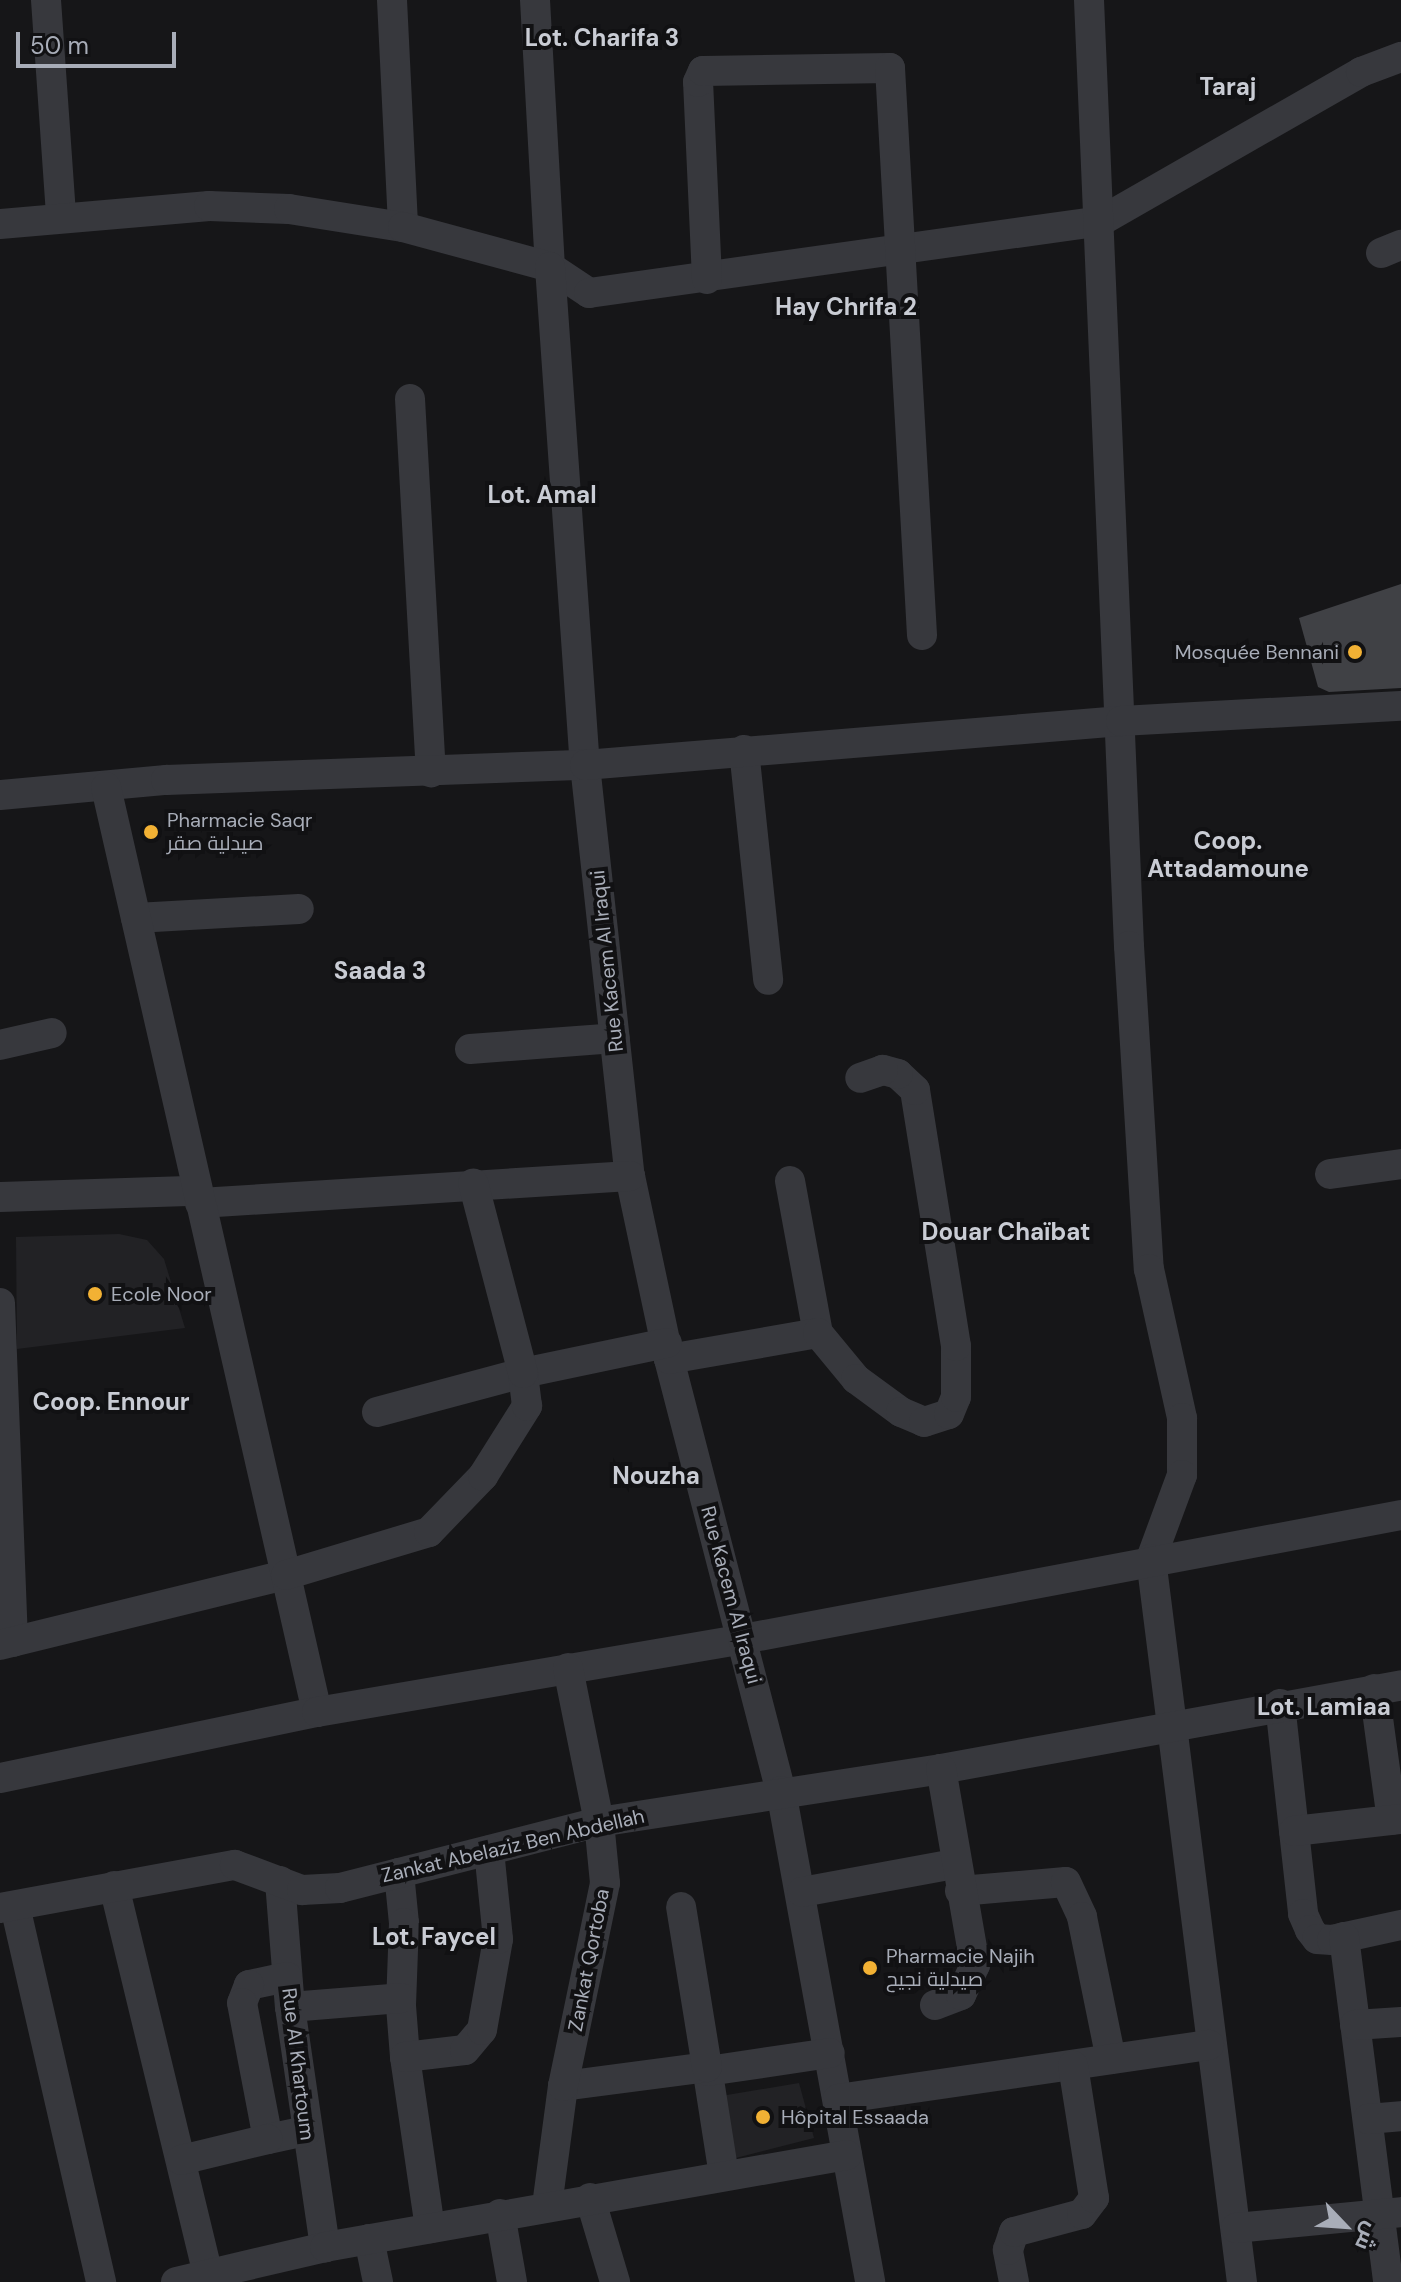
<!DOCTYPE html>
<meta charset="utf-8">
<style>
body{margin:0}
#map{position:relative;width:1401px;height:2282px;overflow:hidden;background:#161618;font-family:"DM Sans",Cairo,sans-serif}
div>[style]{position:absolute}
.built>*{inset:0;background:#222225}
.building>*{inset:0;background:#404145}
.minor>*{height:30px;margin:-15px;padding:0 15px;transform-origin:15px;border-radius:15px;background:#37383d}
.dots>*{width:22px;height:22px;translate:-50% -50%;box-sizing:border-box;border:4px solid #111113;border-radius:50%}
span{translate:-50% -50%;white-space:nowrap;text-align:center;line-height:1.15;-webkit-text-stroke:8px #111113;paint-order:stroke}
.poi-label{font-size:20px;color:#a8adb8}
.right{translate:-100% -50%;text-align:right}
.left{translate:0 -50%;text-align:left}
.street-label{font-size:20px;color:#a8adb8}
.quarter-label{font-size:24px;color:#c9ccd4;font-weight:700}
.north{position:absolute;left:1305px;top:2186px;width:80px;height:80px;-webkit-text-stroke:6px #111113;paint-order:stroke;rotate:115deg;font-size:22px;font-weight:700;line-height:32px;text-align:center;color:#a8adb8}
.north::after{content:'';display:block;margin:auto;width:28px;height:36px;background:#a8adb8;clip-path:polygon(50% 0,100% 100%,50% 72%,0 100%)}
.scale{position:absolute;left:16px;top:32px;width:160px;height:36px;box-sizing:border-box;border:4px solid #a8adb8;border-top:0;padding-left:10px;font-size:24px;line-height:28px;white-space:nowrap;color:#a8adb8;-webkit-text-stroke:6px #111113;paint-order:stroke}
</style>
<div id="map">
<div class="built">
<div style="clip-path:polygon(119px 1234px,147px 1240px,164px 1259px,185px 1328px,17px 1349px,16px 1237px)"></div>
<div style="clip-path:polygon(799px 2083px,814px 2138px,728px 2160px,715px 2097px)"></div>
</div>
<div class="building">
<div style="clip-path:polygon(1401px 584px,1401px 688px,1329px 692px,1318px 687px,1299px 618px)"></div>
</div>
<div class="minor">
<div style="left:46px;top:0;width:217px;rotate:86deg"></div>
<div style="left:392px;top:0;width:227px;rotate:87.2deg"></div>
<div style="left:535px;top:0;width:267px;rotate:86.8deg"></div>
<div style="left:550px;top:267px;width:47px;rotate:33.7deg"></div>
<div style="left:589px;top:293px;width:517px;rotate:-8deg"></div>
<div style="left:1101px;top:221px;width:300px;rotate:-29.8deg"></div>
<div style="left:1361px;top:72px;width:43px;rotate:-20.6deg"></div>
<div style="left:1089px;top:0;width:947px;rotate:87.58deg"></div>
<div style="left:1129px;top:946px;width:324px;rotate:86.5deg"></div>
<div style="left:1149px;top:1269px;width:153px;rotate:77.5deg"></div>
<div style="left:1182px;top:1418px;width:57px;rotate:90deg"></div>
<div style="left:1182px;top:1475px;width:90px;rotate:110.3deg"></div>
<div style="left:1151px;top:1559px;width:729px;rotate:82.83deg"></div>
<div style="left:0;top:224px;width:210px;rotate:-4.9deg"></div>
<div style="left:209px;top:206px;width:80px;rotate:2.1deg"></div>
<div style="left:289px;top:209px;width:115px;rotate:9deg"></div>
<div style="left:403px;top:227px;width:152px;rotate:15.2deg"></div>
<div style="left:550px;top:267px;width:499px;rotate:86deg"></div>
<div style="left:585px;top:765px;width:413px;rotate:83.8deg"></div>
<div style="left:630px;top:1176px;width:187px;rotate:78deg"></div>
<div style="left:669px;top:1359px;width:446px;rotate:75.5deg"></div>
<div style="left:781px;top:1791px;width:499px;rotate:79.7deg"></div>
<div style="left:1381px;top:253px;width:22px;rotate:-22deg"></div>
<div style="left:707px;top:279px;width:197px;rotate:-92.6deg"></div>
<div style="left:698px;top:82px;width:12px;rotate:-66deg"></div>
<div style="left:703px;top:71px;width:187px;rotate:-0.9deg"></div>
<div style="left:890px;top:68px;width:568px;rotate:86.77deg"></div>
<div style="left:410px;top:399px;width:374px;rotate:86.8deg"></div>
<div style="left:744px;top:750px;width:231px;rotate:84deg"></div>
<div style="left:0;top:795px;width:167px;rotate:-5.2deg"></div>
<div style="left:166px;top:780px;width:419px;rotate:-2.1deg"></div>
<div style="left:585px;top:765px;width:538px;rotate:-4.69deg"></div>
<div style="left:1121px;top:721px;width:280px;rotate:-3.1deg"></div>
<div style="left:136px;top:918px;width:163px;rotate:-3.2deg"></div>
<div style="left:0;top:1045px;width:53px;rotate:-13deg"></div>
<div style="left:470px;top:1049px;width:145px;rotate:-4.3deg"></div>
<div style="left:1330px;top:1174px;width:72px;rotate:-8deg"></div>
<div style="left:790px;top:1181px;width:155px;rotate:79.6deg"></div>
<div style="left:0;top:1197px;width:196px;rotate:-1.8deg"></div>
<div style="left:200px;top:1203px;width:431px;rotate:-3.6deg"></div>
<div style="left:0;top:1303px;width:339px;rotate:87.8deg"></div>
<div style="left:669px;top:1359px;width:151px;rotate:-9.9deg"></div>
<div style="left:818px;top:1333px;width:60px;rotate:50.4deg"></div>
<div style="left:856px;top:1379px;width:56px;rotate:36.3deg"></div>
<div style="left:901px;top:1412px;width:25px;rotate:23deg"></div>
<div style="left:924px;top:1422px;width:26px;rotate:-18deg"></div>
<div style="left:949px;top:1414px;width:18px;rotate:-68deg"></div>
<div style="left:956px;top:1397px;width:51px;rotate:-90deg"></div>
<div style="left:956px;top:1346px;width:259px;rotate:-99.1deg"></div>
<div style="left:915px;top:1090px;width:23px;rotate:-137deg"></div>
<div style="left:898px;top:1074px;width:16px;rotate:-165deg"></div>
<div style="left:883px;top:1070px;width:24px;rotate:161deg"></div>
<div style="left:377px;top:1412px;width:151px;rotate:-15deg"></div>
<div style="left:523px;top:1373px;width:147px;rotate:-11.8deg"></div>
<div style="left:0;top:1645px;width:294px;rotate:-13.8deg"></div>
<div style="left:286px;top:1575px;width:808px;rotate:-102.87deg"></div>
<div style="left:1374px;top:1689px;width:132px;rotate:82.2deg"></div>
<div style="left:1280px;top:1704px;width:211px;rotate:83.7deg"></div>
<div style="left:1303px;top:1914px;width:17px;rotate:66deg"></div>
<div style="left:1310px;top:1930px;width:11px;rotate:52deg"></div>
<div style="left:1317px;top:1939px;width:15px;rotate:4deg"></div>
<div style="left:1332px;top:1940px;width:71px;rotate:-12.3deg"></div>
<div style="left:317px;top:1712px;width:140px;rotate:-102.8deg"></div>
<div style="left:286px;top:1575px;width:149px;rotate:-16.7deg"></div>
<div style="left:429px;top:1532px;width:78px;rotate:-46deg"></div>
<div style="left:483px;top:1476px;width:83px;rotate:-57.8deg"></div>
<div style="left:527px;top:1406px;width:33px;rotate:-97deg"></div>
<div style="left:523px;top:1373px;width:196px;rotate:-104.7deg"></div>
<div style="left:0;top:1778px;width:324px;rotate:-11.8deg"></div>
<div style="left:317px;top:1712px;width:432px;rotate:-9.7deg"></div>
<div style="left:743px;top:1639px;width:670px;rotate:-10.67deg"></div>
<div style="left:1294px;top:1831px;width:108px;rotate:-6.4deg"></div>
<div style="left:399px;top:1873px;width:50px;rotate:84.3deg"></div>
<div style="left:404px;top:1923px;width:83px;rotate:92.1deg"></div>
<div style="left:401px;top:2006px;width:51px;rotate:85.5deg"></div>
<div style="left:405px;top:2057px;width:173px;rotate:81.7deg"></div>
<div style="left:280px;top:1881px;width:126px;rotate:85.5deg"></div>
<div style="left:290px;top:2007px;width:243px;rotate:81.7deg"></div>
<div style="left:114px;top:1886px;width:399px;rotate:76.4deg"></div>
<div style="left:960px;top:1891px;width:106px;rotate:-4.9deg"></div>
<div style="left:1066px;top:1882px;width:38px;rotate:65deg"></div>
<div style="left:1082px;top:1917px;width:145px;rotate:78.5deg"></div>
<div style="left:802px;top:1892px;width:156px;rotate:-10.4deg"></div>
<div style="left:15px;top:1906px;width:386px;rotate:77.1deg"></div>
<div style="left:0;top:1908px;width:239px;rotate:-10.4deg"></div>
<div style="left:235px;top:1865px;width:72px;rotate:20.5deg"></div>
<div style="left:302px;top:1890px;width:38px;rotate:-3deg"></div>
<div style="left:340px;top:1888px;width:267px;rotate:-14.3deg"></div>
<div style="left:599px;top:1822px;width:346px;rotate:-8.8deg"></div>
<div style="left:941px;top:1769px;width:468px;rotate:-10.3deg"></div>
<div style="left:1344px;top:1937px;width:348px;rotate:82.7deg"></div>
<div style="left:287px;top:1977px;width:39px;rotate:168deg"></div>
<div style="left:249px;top:1985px;width:19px;rotate:111deg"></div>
<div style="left:242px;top:2003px;width:138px;rotate:79.2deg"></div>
<div style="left:268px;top:2139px;width:39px;rotate:-12deg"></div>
<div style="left:935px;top:2005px;width:28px;rotate:-21deg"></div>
<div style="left:961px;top:1995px;width:33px;rotate:-65deg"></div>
<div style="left:975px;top:1965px;width:199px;rotate:-99.8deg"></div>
<div style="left:290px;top:2007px;width:111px;rotate:-4.6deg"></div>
<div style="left:1355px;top:2025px;width:46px;rotate:-3.7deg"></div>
<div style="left:405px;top:2057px;width:60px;rotate:-6.7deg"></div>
<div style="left:465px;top:2050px;width:26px;rotate:-50deg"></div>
<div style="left:482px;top:2030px;width:92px;rotate:-80deg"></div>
<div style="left:498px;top:1939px;width:89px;rotate:-95.8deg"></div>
<div style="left:707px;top:2067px;width:109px;rotate:81.1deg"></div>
<div style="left:708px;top:2071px;width:123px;rotate:-8.4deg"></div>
<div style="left:563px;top:2086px;width:145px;rotate:-7.5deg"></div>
<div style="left:707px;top:2067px;width:162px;rotate:-99.2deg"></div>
<div style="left:838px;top:2099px;width:375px;rotate:-8.3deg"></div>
<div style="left:1368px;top:2119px;width:33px;rotate:-5deg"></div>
<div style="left:181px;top:2160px;width:89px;rotate:-13.6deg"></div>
<div style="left:590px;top:2198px;width:88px;rotate:73.4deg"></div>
<div style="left:547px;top:2206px;width:121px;rotate:-82.4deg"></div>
<div style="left:563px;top:2086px;width:207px;rotate:-78.3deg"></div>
<div style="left:605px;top:1883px;width:61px;rotate:-95.6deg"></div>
<div style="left:599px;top:1822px;width:157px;rotate:-101.4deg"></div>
<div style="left:500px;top:2214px;width:69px;rotate:80deg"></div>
<div style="left:1236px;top:2228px;width:166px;rotate:-5.5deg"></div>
<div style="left:369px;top:2239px;width:44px;rotate:78.2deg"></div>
<div style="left:176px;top:2282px;width:153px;rotate:-13.2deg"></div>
<div style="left:325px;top:2247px;width:530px;rotate:-10deg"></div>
<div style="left:1014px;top:2282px;width:33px;rotate:-101deg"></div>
<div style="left:1008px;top:2250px;width:19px;rotate:-72deg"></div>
<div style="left:1014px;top:2232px;width:70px;rotate:-14.8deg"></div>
<div style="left:1082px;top:2214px;width:20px;rotate:-53deg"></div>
<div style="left:1094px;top:2198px;width:134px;rotate:-99deg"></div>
</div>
<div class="dots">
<div style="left:1355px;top:652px;background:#f2b134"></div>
<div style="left:151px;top:832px;background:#f2b134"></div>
<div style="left:95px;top:1294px;background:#f2b134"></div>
<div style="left:870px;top:1968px;background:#f2b134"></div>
<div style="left:763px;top:2117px;background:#f2b134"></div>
</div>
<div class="poi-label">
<span class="right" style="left:1339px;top:652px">Mosquée Bennani</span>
<span class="left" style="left:167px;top:832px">Pharmacie Saqr<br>صيدلية صقر</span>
<span class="left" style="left:111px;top:1294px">Ecole Noor</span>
<span class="left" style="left:886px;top:1968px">Pharmacie Najih<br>صيدلية نجيح</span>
<span class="left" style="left:781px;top:2117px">Hôpital Essaada</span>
</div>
<div class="street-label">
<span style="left:607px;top:961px;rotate:-96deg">Rue Kacem Al Iraqui</span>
<span style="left:731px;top:1595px;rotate:75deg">Rue Kacem Al Iraqui</span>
<span style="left:513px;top:1846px;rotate:-13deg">Zankat Abelaziz Ben Abdellah</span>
<span style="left:589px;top:1960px;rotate:-79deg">Zankat Qortoba</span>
<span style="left:298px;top:2064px;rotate:83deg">Rue Al Khartoum</span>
</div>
<div class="quarter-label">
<span style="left:602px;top:38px">Lot. Charifa 3</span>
<span style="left:1228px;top:87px">Taraj</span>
<span style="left:846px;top:307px">Hay Chrifa 2</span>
<span style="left:542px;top:495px">Lot. Amal</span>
<span style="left:1228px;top:855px">Coop.<br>Attadamoune</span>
<span style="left:380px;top:971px">Saada 3</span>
<span style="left:1006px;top:1232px">Douar Chaïbat</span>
<span style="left:111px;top:1402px">Coop. Ennour</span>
<span style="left:656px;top:1476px">Nouzha</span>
<span style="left:1324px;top:1707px">Lot. Lamiaa</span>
<span style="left:434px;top:1937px">Lot. Faycel</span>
</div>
<div class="north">ش</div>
<div class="scale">50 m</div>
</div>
